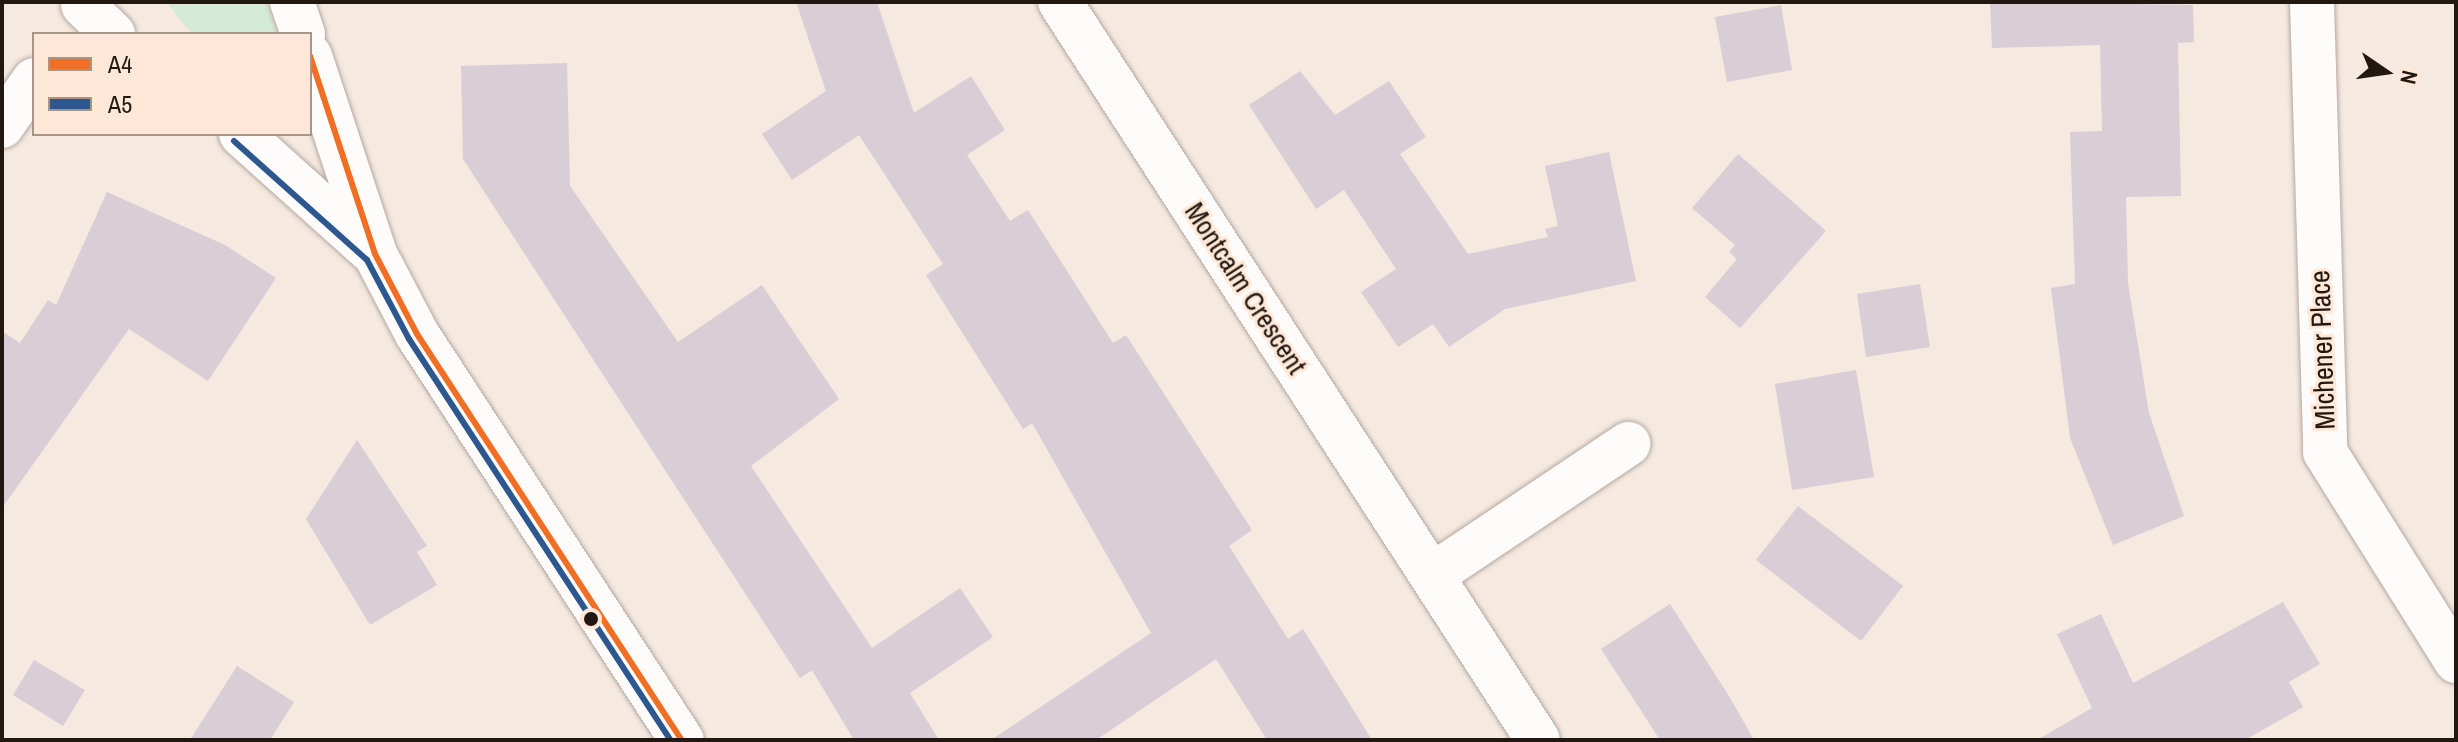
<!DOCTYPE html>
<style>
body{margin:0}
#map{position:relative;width:2458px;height:742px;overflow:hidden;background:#f6e9e0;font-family:"Archivo Narrow",sans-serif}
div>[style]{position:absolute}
.green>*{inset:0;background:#d5ebda}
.building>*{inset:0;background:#d9cdd6}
.roads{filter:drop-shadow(0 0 2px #b3a9a1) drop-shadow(0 0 2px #b3a9a1)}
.minor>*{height:44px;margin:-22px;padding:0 22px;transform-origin:22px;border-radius:22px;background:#fefcfa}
.tertiary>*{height:44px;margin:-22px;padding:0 22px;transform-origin:22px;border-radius:22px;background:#fefcfa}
.bus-1>*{height:6px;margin:-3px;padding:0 3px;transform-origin:3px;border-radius:3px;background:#f16f25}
.bus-2>*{height:6px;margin:-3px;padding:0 3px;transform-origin:3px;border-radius:3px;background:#2d578f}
.dots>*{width:22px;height:22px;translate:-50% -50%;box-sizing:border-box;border:4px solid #ffe8d7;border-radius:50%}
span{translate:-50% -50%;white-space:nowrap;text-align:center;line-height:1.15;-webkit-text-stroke:6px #ffe8d7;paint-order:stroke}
.street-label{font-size:28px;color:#221811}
.frame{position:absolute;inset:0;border:4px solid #221811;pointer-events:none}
.legend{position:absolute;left:32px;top:32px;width:280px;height:104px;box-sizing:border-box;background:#ffe8d7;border:2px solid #a79588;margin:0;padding:10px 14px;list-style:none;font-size:24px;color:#221811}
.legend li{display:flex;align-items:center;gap:16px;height:40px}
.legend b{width:40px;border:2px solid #a79588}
.north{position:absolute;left:2346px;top:32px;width:80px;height:80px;-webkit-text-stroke:6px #ffe8d7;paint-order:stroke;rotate:103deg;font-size:22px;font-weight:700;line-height:32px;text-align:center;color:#221811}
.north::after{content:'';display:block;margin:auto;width:28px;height:36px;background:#221811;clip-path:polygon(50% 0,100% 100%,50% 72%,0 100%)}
</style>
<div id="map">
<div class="green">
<div style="clip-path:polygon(166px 2px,266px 2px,278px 34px,192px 34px)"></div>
</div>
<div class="building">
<div style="clip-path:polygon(796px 2px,877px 2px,914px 113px,971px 76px,1005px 130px,967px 155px,1010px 221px,1028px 210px,1113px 343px,1126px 335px,1252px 530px,1229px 546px,1288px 639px,1303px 629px,1372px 740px,1267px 740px,1216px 659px,1096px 740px,991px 740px,1151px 633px,1032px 423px,1023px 429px,926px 275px,943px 264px,859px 135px,792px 180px,762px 134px,826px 91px)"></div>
<div style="clip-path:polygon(1990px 2px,2193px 5px,2194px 42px,2178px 43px,2181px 196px,2126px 197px,2128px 283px,2149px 413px,2184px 516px,2113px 545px,2070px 438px,2051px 288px,2075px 284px,2070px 132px,2102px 131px,2100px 45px,1992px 48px)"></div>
<div style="clip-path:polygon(1781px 5px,1792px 70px,1727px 82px,1715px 17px)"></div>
<div style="clip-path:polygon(567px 63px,570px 186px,678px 342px,762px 285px,839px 399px,751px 466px,872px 648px,960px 588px,993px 637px,910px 693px,939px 740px,854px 740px,812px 670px,800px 678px,463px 159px,461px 66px)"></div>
<div style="clip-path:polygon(1300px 71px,1335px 115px,1389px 81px,1426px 137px,1400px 154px,1468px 254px,1548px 237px,1545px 229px,1558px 226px,1545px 166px,1609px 152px,1636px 281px,1505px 309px,1449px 347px,1433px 324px,1398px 347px,1361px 292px,1396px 269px,1344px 190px,1316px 209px,1249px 105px)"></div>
<div style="clip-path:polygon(1738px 154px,1826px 231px,1740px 328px,1705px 297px,1737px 259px,1729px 252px,1735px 245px,1692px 208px)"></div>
<div style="clip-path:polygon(107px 192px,225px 245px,276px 278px,208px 381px,129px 329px,2px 508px,2px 331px,20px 343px,48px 300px,56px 305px)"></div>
<div style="clip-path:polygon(1920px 284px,1930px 347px,1866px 357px,1857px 294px)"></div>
<div style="clip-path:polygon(1856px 370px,1874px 477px,1792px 490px,1775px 384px)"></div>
<div style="clip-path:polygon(357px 440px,427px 546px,417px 552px,437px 585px,370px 625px,306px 519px)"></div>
<div style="clip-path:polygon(1798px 506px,1903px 586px,1861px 641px,1756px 560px)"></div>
<div style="clip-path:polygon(2283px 602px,2320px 664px,2289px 682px,2303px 707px,2245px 740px,2037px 740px,2092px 708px,2057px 634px,2101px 614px,2133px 683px)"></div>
<div style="clip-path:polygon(1670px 604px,1729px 696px,1754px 740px,1660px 740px,1601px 649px)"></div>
<div style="clip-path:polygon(34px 660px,85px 690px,63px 726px,13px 695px)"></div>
<div style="clip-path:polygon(237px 666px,294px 702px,270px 740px,190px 740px)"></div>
</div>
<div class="roads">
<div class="minor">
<div style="left:1060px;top:2px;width:879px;rotate:57.07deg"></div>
<div style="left:2312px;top:2px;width:450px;rotate:88.3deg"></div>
<div style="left:2325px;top:452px;width:247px;rotate:57.9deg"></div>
<div style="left:1434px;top:574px;width:234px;rotate:-33.8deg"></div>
</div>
<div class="tertiary">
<div style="left:292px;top:2px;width:34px;rotate:71deg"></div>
<div style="left:83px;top:5px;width:42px;rotate:44deg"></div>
<div style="left:310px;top:56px;width:208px;rotate:71.8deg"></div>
<div style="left:375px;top:254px;width:90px;rotate:62.3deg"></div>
<div style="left:417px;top:334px;width:485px;rotate:56.9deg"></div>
<div style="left:2px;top:126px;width:56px;rotate:-55.2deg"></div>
<div style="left:241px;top:134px;width:173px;rotate:42deg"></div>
</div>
</div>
<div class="bus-1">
<div style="left:310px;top:56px;width:208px;rotate:71.8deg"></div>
<div style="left:375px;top:254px;width:90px;rotate:62.3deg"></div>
<div style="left:417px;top:334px;width:485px;rotate:56.9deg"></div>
</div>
<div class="bus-2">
<div style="left:234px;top:141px;width:178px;rotate:41.8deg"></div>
<div style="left:367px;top:260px;width:89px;rotate:62deg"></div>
<div style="left:409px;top:339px;width:478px;rotate:56.9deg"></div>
</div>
<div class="dots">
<div style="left:591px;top:619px;background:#221811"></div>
</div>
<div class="street-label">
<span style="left:1246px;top:288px;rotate:57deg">Montcalm Crescent</span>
<span style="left:2322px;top:350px;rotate:-92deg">Michener Place</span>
</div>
<div class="frame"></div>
<ul class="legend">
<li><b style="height:10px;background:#f16f25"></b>A4</li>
<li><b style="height:10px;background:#2d578f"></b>A5</li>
</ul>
<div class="north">N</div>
</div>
